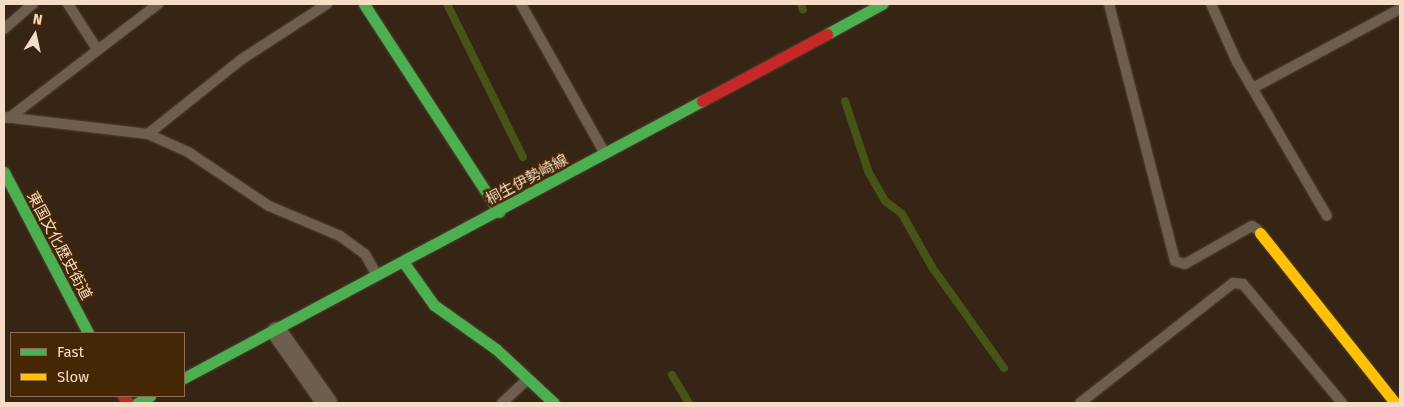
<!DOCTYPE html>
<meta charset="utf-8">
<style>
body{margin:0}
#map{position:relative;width:1404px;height:407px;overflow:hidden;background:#362514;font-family:"Fira Sans","Noto Sans JP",sans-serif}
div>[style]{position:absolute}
.stream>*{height:8px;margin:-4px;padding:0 4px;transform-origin:4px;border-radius:4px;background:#485417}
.roads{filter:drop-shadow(0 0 1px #504235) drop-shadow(0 0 1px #504235)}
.lane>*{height:10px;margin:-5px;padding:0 5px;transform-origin:5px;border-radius:5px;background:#6e5e50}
.street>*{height:20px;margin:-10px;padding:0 10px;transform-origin:10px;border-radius:10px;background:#6e5e50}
.fast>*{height:11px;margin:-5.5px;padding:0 5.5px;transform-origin:5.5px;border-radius:5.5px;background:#4caf50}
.slow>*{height:11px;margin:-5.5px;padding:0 5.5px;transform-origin:5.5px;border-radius:5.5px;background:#ffc107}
.jam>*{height:11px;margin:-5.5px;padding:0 5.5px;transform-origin:5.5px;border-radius:5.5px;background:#c62828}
span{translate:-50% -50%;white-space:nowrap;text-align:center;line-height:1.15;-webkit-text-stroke:5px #452605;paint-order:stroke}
.street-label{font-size:15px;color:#f6dcc7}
.frame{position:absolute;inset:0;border:5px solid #f6dcc7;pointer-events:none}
.legend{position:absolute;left:10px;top:332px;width:175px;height:65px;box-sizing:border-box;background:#452605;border:1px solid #8c6f53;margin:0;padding:6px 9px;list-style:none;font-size:15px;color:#f6dcc7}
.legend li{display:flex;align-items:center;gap:10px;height:25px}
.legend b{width:25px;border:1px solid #8c6f53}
.north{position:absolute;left:10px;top:10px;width:50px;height:50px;-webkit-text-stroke:4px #452605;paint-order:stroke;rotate:10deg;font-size:14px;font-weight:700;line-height:20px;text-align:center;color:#f6dcc7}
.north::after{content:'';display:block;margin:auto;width:18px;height:22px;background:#f6dcc7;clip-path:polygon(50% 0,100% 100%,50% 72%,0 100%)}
</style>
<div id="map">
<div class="stream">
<div style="left:447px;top:4px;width:171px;rotate:63.6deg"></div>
<div style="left:801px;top:4px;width:6px;rotate:72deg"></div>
<div style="left:845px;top:101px;width:76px;rotate:71.6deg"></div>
<div style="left:869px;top:173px;width:32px;rotate:60deg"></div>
<div style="left:885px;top:201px;width:21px;rotate:37deg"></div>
<div style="left:902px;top:214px;width:61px;rotate:60.5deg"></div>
<div style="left:932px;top:267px;width:124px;rotate:54.5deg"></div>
<div style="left:672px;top:375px;width:33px;rotate:59deg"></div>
</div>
<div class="roads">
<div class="lane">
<div style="left:68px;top:4px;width:54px;rotate:57.2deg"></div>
<div style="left:521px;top:4px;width:170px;rotate:60.7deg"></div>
<div style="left:1109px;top:4px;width:265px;rotate:75.6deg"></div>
<div style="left:1175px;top:261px;width:10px;rotate:17deg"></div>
<div style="left:1185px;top:264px;width:77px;rotate:-29.6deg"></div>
<div style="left:1252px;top:226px;width:7px;rotate:34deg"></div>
<div style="left:1211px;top:4px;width:64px;rotate:65.9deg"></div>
<div style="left:1237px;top:62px;width:178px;rotate:59.7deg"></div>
<div style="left:4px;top:29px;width:38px;rotate:-41deg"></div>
<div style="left:1253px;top:88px;width:167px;rotate:-28.3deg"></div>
<div style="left:4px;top:117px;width:145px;rotate:6.7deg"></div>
<div style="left:148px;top:134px;width:44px;rotate:24.2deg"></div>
<div style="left:188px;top:152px;width:97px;rotate:33.7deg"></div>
<div style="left:269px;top:206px;width:77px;rotate:22.9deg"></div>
<div style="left:340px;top:236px;width:31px;rotate:36deg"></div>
<div style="left:365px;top:254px;width:23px;rotate:61deg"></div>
<div style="left:9px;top:118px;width:188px;rotate:-37.4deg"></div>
<div style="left:148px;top:134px;width:120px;rotate:-38.6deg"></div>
<div style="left:242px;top:59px;width:101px;rotate:-32.9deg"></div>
<div style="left:502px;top:403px;width:35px;rotate:-43deg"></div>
<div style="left:1080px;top:403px;width:194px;rotate:-38.1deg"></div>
<div style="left:1233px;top:283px;width:10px;rotate:6deg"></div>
<div style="left:1243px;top:284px;width:155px;rotate:50.2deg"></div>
</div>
<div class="street">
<div style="left:277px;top:332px;width:87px;rotate:54.8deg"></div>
</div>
<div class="fast">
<div style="left:364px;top:4px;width:248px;rotate:57deg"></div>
<div style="left:827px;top:34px;width:63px;rotate:-28.6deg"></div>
<div style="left:4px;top:172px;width:182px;rotate:62.4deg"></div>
<div style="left:404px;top:263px;width:52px;rotate:54.5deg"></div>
<div style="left:434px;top:305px;width:76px;rotate:35.4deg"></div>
<div style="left:496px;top:349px;width:79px;rotate:43deg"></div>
<div style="left:184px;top:378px;width:587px;rotate:-28.14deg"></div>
<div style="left:137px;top:403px;width:15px;rotate:-28deg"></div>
</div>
<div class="slow">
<div style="left:1260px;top:233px;width:217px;rotate:51.5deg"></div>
</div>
<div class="jam">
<div style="left:702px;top:101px;width:142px;rotate:-28.2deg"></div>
<div style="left:123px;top:396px;width:9px;rotate:54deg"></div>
</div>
</div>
<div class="street-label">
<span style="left:527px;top:180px;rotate:-28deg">桐生伊勢崎線</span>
<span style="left:59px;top:246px;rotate:62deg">東国文化歴史街道</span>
</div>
<div class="frame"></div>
<ul class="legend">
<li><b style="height:6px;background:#4caf50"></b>Fast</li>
<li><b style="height:6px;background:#ffc107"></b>Slow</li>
</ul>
<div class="north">N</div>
</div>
